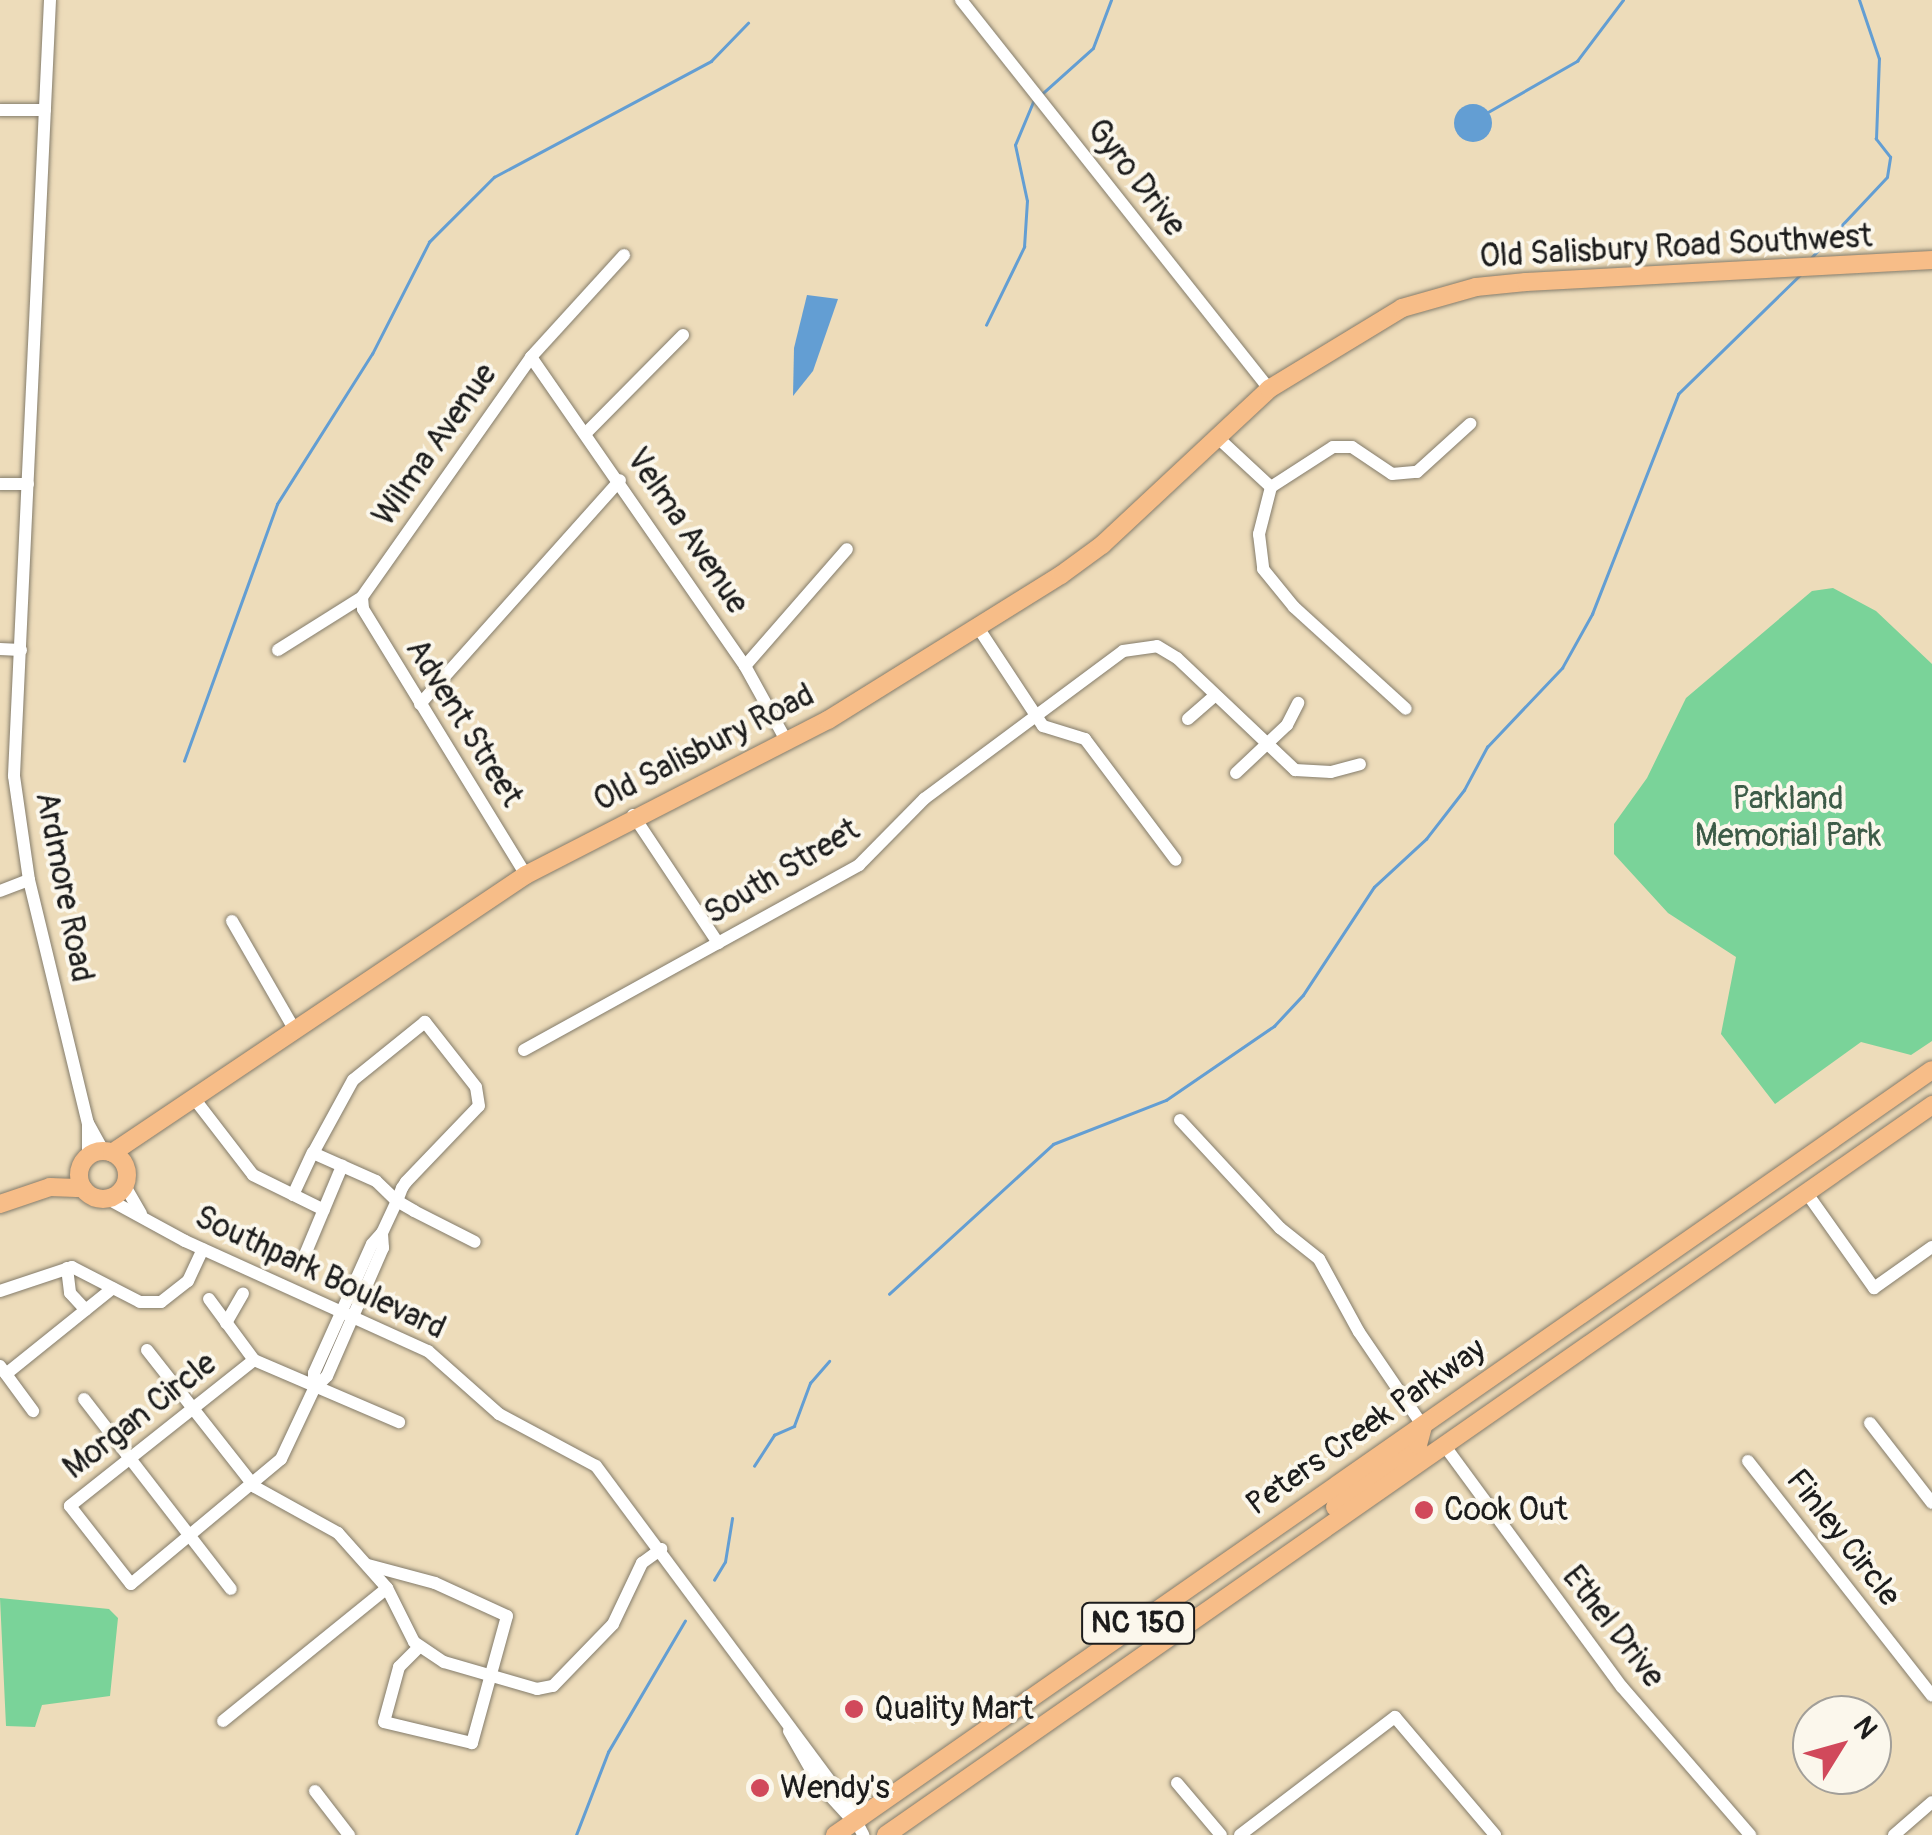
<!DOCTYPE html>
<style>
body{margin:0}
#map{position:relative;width:1932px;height:1835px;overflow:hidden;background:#eddcba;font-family:Pangolin,sans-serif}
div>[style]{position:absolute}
.green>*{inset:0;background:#7ad399}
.water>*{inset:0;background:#639ed3}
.round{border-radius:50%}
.stream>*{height:2.5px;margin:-1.25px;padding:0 1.25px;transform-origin:1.25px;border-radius:1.25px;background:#639ed3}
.roads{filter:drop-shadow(0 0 2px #847c6b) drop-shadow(0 0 2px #847c6b)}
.minor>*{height:12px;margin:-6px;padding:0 6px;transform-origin:6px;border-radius:6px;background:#fff}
.major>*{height:18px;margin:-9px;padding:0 9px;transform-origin:9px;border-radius:9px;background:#f7bd88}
.major>.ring{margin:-9px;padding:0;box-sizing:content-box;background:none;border:18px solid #f7bd88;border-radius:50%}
.dots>*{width:28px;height:28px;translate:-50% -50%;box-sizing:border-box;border:5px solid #fbf7ec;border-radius:50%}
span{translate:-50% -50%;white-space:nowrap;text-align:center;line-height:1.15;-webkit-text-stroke:8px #fbf7ec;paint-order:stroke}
.shield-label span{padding:2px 8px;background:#fbf7ec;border:2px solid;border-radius:8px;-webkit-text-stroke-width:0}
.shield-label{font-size:30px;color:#1c1c1c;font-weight:700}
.street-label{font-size:32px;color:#1c1c1c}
.park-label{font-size:32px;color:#3d5c48}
.poi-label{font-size:32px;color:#1c1c1c}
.left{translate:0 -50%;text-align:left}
.north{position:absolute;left:1792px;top:1695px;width:100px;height:100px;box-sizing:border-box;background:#fbf7ec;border:2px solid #a29f99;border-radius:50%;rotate:53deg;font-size:28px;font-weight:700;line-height:40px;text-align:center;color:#1c1c1c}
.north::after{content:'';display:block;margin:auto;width:35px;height:45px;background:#d1495b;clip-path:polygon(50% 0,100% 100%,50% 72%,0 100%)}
</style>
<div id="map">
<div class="green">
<div style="clip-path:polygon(1833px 588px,1876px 611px,1932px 664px,1932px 1041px,1911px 1055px,1861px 1042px,1775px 1104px,1721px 1034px,1736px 957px,1668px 913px,1614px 854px,1614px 824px,1647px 778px,1686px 698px,1812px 591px)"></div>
<div style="clip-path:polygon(0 1598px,109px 1609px,118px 1618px,110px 1696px,42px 1705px,35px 1727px,6px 1726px)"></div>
</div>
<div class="water">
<div class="round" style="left:1454px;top:104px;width:38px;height:38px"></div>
<div style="clip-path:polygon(807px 295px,838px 299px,813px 371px,793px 396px,794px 348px)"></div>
</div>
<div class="stream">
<div style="left:1043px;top:93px;width:67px;rotate:-42deg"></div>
<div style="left:1093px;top:48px;width:51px;rotate:-69.4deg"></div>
<div style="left:1488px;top:112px;width:103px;rotate:-29.8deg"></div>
<div style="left:1577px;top:61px;width:76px;rotate:-53deg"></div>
<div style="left:1810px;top:259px;width:112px;rotate:-46.8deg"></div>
<div style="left:1887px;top:177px;width:20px;rotate:-81deg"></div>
<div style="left:1890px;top:157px;width:23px;rotate:-128deg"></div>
<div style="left:1876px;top:139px;width:80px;rotate:-87.9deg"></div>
<div style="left:1879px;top:59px;width:62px;rotate:-108.7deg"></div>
<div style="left:986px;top:325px;width:87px;rotate:-64deg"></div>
<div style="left:1024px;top:247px;width:46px;rotate:-86.3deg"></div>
<div style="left:1027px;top:201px;width:57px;rotate:-102.1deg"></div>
<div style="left:1015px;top:145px;width:47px;rotate:-67.3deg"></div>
<div style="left:184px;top:761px;width:273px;rotate:-70.1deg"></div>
<div style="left:277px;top:504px;width:178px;rotate:-57.7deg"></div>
<div style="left:372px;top:354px;width:126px;rotate:-63deg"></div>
<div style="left:429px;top:242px;width:92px;rotate:-45deg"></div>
<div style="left:494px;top:177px;width:246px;rotate:-28.1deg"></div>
<div style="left:711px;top:61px;width:53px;rotate:-45.8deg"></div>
<div style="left:889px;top:1294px;width:222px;rotate:-42.4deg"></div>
<div style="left:1053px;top:1144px;width:121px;rotate:-21.3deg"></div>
<div style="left:1166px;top:1100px;width:131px;rotate:-34.4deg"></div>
<div style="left:1274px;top:1026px;width:42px;rotate:-46.9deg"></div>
<div style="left:1303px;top:995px;width:129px;rotate:-56.7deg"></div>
<div style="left:1374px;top:887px;width:71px;rotate:-42.7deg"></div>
<div style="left:1426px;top:839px;width:62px;rotate:-52.2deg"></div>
<div style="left:1464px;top:790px;width:49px;rotate:-61.9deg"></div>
<div style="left:1487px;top:747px;width:109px;rotate:-46.5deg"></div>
<div style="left:1562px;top:668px;width:62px;rotate:-60.9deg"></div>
<div style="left:1592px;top:614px;width:236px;rotate:-68.6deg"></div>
<div style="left:1678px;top:394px;width:172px;rotate:-44.3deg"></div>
<div style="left:754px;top:1466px;width:37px;rotate:-57deg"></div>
<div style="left:774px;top:1435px;width:22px;rotate:-24deg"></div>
<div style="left:794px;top:1426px;width:46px;rotate:-69.6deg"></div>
<div style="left:810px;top:1383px;width:29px;rotate:-49deg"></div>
<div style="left:714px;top:1580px;width:21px;rotate:-59deg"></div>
<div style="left:725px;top:1562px;width:44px;rotate:-80.8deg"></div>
<div style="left:576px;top:1835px;width:89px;rotate:-68.9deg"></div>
<div style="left:608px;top:1752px;width:152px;rotate:-59.6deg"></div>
</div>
<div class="roads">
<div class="minor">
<div style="left:50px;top:0;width:777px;rotate:92.66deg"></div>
<div style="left:14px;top:776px;width:105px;rotate:81.8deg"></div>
<div style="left:29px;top:880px;width:250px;rotate:76.4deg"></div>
<div style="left:88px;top:1123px;width:34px;rotate:90deg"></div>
<div style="left:961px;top:0;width:496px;rotate:51.6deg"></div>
<div style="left:0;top:110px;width:45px"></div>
<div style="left:531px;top:357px;width:376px;rotate:55.3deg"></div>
<div style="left:745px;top:666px;width:87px;rotate:61.1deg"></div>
<div style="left:586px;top:433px;width:138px;rotate:-45.3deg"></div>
<div style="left:1217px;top:437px;width:74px;rotate:42.8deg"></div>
<div style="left:1271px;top:487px;width:49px;rotate:104.3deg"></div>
<div style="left:1259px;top:534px;width:35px;rotate:83deg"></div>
<div style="left:1263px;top:569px;width:49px;rotate:50.8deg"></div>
<div style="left:1294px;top:607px;width:151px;rotate:42.3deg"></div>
<div style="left:0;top:484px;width:28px"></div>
<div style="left:1271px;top:487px;width:74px;rotate:-32.8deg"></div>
<div style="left:1333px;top:447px;width:19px"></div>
<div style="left:1352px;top:447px;width:48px;rotate:34deg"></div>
<div style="left:1392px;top:474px;width:25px;rotate:-5deg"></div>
<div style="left:1417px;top:472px;width:72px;rotate:-42.2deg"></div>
<div style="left:362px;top:597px;width:12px;rotate:85deg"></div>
<div style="left:363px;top:609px;width:312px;rotate:58.5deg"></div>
<div style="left:977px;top:626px;width:120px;rotate:56.6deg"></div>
<div style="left:1043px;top:726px;width:44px;rotate:17.2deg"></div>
<div style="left:1085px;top:739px;width:151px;rotate:53.1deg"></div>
<div style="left:0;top:649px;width:21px;rotate:3deg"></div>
<div style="left:278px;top:650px;width:99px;rotate:-32.2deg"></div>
<div style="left:362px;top:597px;width:294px;rotate:-54.8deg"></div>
<div style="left:531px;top:357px;width:138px;rotate:-47.6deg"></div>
<div style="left:745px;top:666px;width:155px;rotate:-48.9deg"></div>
<div style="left:420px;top:704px;width:300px;rotate:-48.2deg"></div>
<div style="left:1188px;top:719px;width:35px;rotate:-41deg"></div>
<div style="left:1236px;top:773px;width:70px;rotate:-43.3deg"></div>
<div style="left:1287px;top:725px;width:25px;rotate:-63deg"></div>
<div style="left:633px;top:815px;width:154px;rotate:56.4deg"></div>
<div style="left:0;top:891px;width:31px;rotate:-21deg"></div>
<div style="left:232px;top:921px;width:125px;rotate:60.1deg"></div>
<div style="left:524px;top:1050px;width:383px;rotate:-28.9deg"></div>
<div style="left:859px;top:865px;width:93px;rotate:-45.4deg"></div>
<div style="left:924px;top:799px;width:248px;rotate:-36.6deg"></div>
<div style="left:1123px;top:651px;width:34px;rotate:-8deg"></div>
<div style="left:1157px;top:646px;width:23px;rotate:31deg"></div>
<div style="left:1177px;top:658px;width:163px;rotate:43.5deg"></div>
<div style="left:1295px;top:770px;width:36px;rotate:3deg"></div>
<div style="left:1331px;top:772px;width:30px;rotate:-15deg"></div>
<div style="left:193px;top:1097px;width:98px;rotate:52.4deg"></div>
<div style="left:253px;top:1175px;width:79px;rotate:26.2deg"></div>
<div style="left:1180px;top:1120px;width:147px;rotate:47.2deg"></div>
<div style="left:1280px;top:1228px;width:50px;rotate:38.5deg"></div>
<div style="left:1319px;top:1259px;width:83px;rotate:61.3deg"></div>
<div style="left:1359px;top:1332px;width:114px;rotate:55.8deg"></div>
<div style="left:89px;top:1125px;width:31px;rotate:61deg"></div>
<div style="left:125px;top:1186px;width:32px;rotate:60deg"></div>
<div style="left:1806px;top:1192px;width:118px;rotate:54.7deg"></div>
<div style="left:1874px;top:1288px;width:71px;rotate:-35.3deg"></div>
<div style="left:293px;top:1195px;width:47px;rotate:-65.1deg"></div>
<div style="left:108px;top:1199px;width:88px;rotate:28.6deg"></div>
<div style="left:185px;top:1241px;width:267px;rotate:24.4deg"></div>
<div style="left:428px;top:1351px;width:95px;rotate:41.6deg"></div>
<div style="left:499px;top:1414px;width:110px;rotate:28.2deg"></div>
<div style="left:596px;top:1466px;width:422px;rotate:53.4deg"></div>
<div style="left:848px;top:1805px;width:34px;rotate:63deg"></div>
<div style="left:304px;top:1257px;width:99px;rotate:-67.3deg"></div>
<div style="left:67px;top:1268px;width:25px;rotate:83deg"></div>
<div style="left:70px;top:1293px;width:23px;rotate:47deg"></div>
<div style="left:0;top:1291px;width:76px;rotate:-18.4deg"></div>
<div style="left:72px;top:1267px;width:76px;rotate:27.2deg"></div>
<div style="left:140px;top:1302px;width:21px"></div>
<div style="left:161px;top:1302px;width:34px;rotate:-38deg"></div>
<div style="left:188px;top:1281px;width:35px;rotate:-65deg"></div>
<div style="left:209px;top:1299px;width:76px;rotate:53.6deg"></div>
<div style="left:254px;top:1360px;width:158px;rotate:23.2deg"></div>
<div style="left:226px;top:1323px;width:34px;rotate:-60deg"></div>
<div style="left:147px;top:1350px;width:174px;rotate:51.8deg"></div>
<div style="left:255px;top:1487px;width:95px;rotate:29deg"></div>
<div style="left:338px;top:1533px;width:74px;rotate:48.3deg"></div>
<div style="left:387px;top:1588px;width:60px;rotate:63.4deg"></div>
<div style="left:414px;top:1642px;width:36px;rotate:34deg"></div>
<div style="left:444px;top:1662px;width:97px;rotate:16.2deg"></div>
<div style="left:537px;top:1689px;width:16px;rotate:-11deg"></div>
<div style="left:553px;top:1686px;width:86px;rotate:-45.9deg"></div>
<div style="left:613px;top:1624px;width:68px;rotate:-64.6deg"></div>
<div style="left:642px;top:1563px;width:24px;rotate:-36deg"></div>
<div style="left:254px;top:1360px;width:235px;rotate:141.6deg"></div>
<div style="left:70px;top:1506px;width:99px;rotate:52deg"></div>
<div style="left:131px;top:1584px;width:195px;rotate:-39.8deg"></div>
<div style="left:281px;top:1459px;width:77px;rotate:-64.8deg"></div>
<div style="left:314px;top:1389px;width:18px;rotate:-45deg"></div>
<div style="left:327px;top:1376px;width:140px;rotate:-66.4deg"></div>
<div style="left:383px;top:1248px;width:15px;rotate:-94deg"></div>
<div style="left:0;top:1366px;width:56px;rotate:53.7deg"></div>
<div style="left:6px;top:1374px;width:137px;rotate:-38.8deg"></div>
<div style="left:314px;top:1389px;width:16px;rotate:-90deg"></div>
<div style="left:314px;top:1373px;width:141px;rotate:-65.8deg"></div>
<div style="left:372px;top:1244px;width:15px;rotate:-48deg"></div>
<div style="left:382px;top:1233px;width:35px;rotate:-65deg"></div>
<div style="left:397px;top:1201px;width:14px;rotate:-69deg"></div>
<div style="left:402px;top:1188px;width:7px;rotate:-56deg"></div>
<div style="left:406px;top:1182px;width:105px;rotate:-46.2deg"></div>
<div style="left:479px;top:1106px;width:19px;rotate:-99deg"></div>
<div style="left:476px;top:1087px;width:83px;rotate:-128.1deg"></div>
<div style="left:425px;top:1022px;width:92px;rotate:141.1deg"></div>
<div style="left:353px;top:1080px;width:83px;rotate:118.7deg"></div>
<div style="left:313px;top:1153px;width:69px;rotate:24deg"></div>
<div style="left:376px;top:1181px;width:29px;rotate:44deg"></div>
<div style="left:397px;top:1201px;width:20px;rotate:30deg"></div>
<div style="left:414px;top:1211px;width:68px;rotate:26.9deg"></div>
<div style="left:84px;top:1399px;width:240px;rotate:52.3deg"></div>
<div style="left:1870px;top:1423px;width:101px;rotate:52.2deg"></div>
<div style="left:1444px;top:1445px;width:300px;rotate:53.7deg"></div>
<div style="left:1622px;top:1687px;width:196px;rotate:49.1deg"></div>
<div style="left:1748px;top:1461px;width:298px;rotate:51.9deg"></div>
<div style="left:368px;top:1565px;width:69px;rotate:15deg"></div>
<div style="left:435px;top:1583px;width:79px;rotate:24.6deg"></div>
<div style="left:507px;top:1616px;width:132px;rotate:105.4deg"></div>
<div style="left:472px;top:1743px;width:90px;rotate:-166.6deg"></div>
<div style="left:384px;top:1722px;width:57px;rotate:-74.7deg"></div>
<div style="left:399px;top:1667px;width:28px;rotate:-45deg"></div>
<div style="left:223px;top:1721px;width:211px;rotate:-39deg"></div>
<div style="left:789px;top:1731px;width:61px;rotate:60.5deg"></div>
<div style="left:819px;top:1784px;width:52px;rotate:47.4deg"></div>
<div style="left:1177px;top:1783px;width:68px;rotate:49.8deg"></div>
<div style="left:315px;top:1791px;width:56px;rotate:52.3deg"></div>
<div style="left:1240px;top:1835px;width:195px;rotate:-37.3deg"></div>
<div style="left:1395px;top:1717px;width:155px;rotate:49.7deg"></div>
<div style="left:1894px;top:1835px;width:50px;rotate:-41deg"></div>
</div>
<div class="major">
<div class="ring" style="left:79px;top:1151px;width:30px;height:30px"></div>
<div style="left:112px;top:1153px;width:499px;rotate:-33.9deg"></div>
<div style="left:526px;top:875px;width:339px;rotate:-27.2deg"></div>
<div style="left:828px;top:720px;width:274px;rotate:-31.9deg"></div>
<div style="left:1061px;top:575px;width:51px;rotate:-36.2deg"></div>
<div style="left:1102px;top:545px;width:229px;rotate:-43deg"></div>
<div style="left:1269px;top:389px;width:156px;rotate:-31.3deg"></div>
<div style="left:1402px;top:308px;width:77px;rotate:-15.8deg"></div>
<div style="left:1476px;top:287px;width:50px;rotate:-5.7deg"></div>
<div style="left:1526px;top:282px;width:407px;rotate:-3.1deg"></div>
<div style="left:0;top:1204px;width:53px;rotate:-18.8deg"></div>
<div style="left:50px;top:1187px;width:33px;rotate:2deg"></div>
<div style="left:1335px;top:1507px;width:104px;rotate:-36.8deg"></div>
<div style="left:1418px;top:1445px;width:20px;rotate:-75deg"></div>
<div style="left:835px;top:1835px;width:1337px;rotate:-34.89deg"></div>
<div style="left:886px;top:1835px;width:1276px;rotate:-34.91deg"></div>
</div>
</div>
<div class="dots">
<div style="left:1424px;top:1510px;background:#d1495b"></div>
<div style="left:854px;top:1709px;background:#d1495b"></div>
<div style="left:760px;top:1788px;background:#d1495b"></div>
</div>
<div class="shield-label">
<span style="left:1138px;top:1623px">NC 150</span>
</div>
<div class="street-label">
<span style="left:1136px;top:178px;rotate:52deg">Gyro Drive</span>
<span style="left:1676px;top:247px;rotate:-3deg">Old Salisbury Road Southwest</span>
<span style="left:435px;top:445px;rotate:-55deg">Wilma Avenue</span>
<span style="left:687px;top:531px;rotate:56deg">Velma Avenue</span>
<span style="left:464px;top:723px;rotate:58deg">Advent Street</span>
<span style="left:704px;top:748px;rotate:-27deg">Old Salisbury Road</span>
<span style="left:782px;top:872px;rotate:-31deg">South Street</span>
<span style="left:64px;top:887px;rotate:79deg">Ardmore Road</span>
<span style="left:320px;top:1273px;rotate:25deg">Southpark Boulevard</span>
<span style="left:140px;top:1416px;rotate:-38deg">Morgan Circle</span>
<span style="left:1366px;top:1427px;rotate:-35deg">Peters Creek Parkway</span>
<span style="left:1843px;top:1538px;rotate:52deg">Finley Circle</span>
<span style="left:1613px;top:1627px;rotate:52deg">Ethel Drive</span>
</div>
<div class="park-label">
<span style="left:1788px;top:818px">Parkland<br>Memorial Park</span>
</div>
<div class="poi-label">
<span class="left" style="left:1444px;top:1510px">Cook Out</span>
<span class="left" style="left:874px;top:1709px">Quality Mart</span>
<span class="left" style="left:780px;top:1788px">Wendy's</span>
</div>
<div class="north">N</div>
</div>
